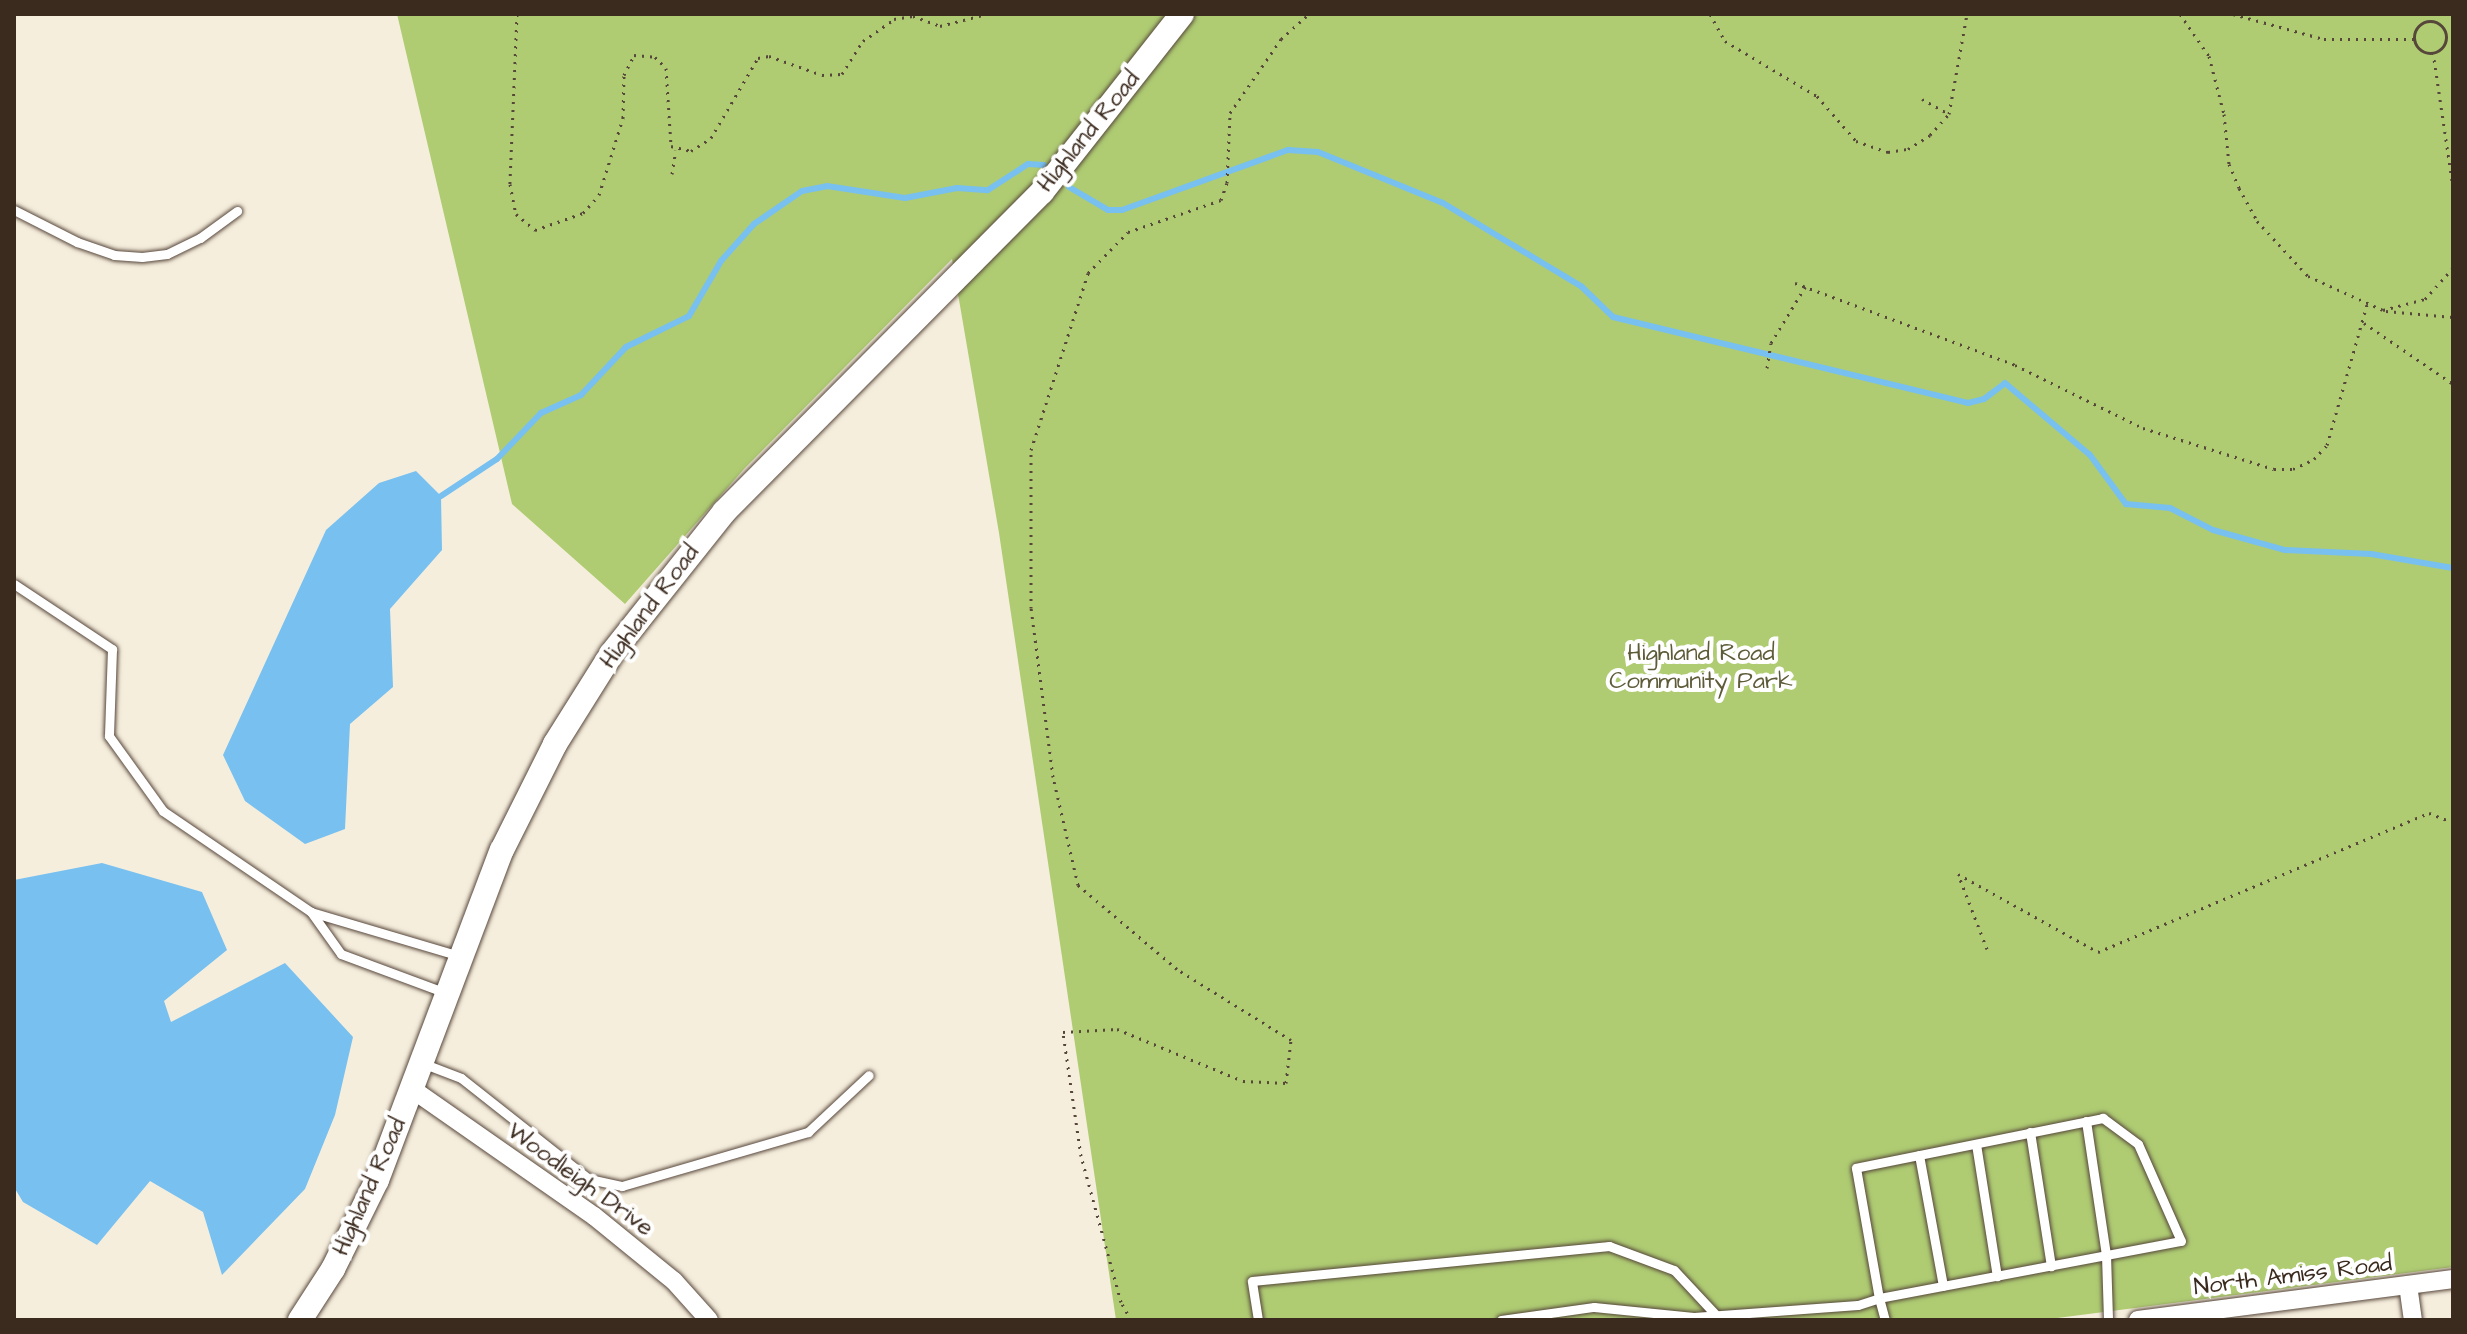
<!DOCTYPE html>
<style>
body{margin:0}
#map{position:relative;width:2467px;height:1334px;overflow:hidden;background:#f6eedd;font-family:"Architects Daughter",sans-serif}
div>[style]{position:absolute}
.green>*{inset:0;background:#afcc73}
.water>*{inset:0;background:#77c0f0}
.stream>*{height:6px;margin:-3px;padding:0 3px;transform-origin:3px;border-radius:3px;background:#77c0f0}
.path>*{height:3px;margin-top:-1.5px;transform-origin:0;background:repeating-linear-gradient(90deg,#57473b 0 2px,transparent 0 8px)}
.path>.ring{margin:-1.5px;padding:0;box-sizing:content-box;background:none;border:3px solid #57473b;border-radius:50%}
.roads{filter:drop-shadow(0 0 2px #57473b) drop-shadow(0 0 2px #57473b)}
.service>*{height:9px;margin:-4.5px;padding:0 4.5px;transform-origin:4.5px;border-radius:4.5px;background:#fff}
.minor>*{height:18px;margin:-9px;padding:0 9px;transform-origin:9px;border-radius:9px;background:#fff}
.tertiary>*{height:24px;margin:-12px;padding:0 12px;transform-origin:12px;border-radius:12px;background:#fff}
span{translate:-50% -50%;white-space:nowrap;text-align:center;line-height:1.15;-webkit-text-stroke:8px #fff;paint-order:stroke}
.street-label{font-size:24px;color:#3b2a1e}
.park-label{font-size:24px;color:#5e5b38}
.frame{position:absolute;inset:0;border:16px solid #3b2a1e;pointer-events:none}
</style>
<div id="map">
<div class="green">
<div style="clip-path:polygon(397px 14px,2453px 14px,2453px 1267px,2042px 1320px,1116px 1320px,999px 533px,952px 259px,744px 469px,625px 604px,512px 504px)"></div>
</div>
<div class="water">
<div style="clip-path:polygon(416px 471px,441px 496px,442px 550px,390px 609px,393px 687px,350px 724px,345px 829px,305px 844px,245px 801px,223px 755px,326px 530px,379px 483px)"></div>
<div style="clip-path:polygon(102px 863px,202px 892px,227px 950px,164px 1001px,171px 1022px,285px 963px,353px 1037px,335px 1115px,305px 1189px,222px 1275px,203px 1212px,150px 1181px,97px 1245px,23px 1202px,14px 1187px,14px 880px)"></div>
</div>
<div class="stream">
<div style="left:1069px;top:187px;width:45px;rotate:30.5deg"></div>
<div style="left:1108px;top:210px;width:14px"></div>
<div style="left:1122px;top:210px;width:177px;rotate:-19.9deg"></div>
<div style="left:1288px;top:150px;width:30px;rotate:4deg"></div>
<div style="left:1318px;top:152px;width:135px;rotate:22.2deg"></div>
<div style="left:1443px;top:203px;width:162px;rotate:31.1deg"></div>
<div style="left:1582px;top:287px;width:43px;rotate:44.1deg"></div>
<div style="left:1613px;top:317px;width:365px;rotate:13.6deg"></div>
<div style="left:1968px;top:403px;width:16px;rotate:-14deg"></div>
<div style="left:1984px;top:399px;width:26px;rotate:-37deg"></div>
<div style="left:2005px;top:383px;width:111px;rotate:40.3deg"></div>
<div style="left:2090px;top:455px;width:61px;rotate:53.7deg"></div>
<div style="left:2126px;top:504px;width:44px;rotate:5.2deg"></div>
<div style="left:2170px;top:508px;width:48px;rotate:27.1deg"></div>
<div style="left:2213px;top:530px;width:75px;rotate:15.5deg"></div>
<div style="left:2285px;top:550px;width:86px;rotate:2.7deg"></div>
<div style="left:2371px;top:554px;width:83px;rotate:9.7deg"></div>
<div style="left:441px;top:496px;width:67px;rotate:-33.5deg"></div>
<div style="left:497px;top:459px;width:64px;rotate:-46.3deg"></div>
<div style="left:541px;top:413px;width:44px;rotate:-24.2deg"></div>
<div style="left:581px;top:395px;width:66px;rotate:-46.8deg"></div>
<div style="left:626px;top:347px;width:70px;rotate:-26.2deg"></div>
<div style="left:689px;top:316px;width:64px;rotate:-59.8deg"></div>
<div style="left:721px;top:261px;width:50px;rotate:-48.3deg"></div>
<div style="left:754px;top:224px;width:58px;rotate:-34.5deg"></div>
<div style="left:802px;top:191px;width:25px;rotate:-11deg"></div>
<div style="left:827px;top:186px;width:79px;rotate:8.7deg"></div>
<div style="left:905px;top:198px;width:53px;rotate:-10.9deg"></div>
<div style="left:957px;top:188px;width:31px;rotate:4deg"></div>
<div style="left:988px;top:190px;width:48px;rotate:-33deg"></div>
<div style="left:1028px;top:164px;width:16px;rotate:4deg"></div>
</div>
<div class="path">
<div style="left:517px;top:14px;width:170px;rotate:92.4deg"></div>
<div style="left:510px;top:184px;width:31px;rotate:79deg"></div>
<div style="left:516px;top:214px;width:25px;rotate:40deg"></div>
<div style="left:535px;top:230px;width:51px;rotate:-19.5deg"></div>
<div style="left:583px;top:213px;width:24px;rotate:-48deg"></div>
<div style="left:599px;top:195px;width:81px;rotate:-72.7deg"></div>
<div style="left:623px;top:118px;width:43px;rotate:-88.7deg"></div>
<div style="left:624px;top:75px;width:22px;rotate:-63deg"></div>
<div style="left:634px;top:55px;width:21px;rotate:5deg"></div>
<div style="left:655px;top:57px;width:16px;rotate:45deg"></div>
<div style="left:666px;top:68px;width:78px;rotate:86.3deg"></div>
<div style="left:671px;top:146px;width:21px;rotate:14deg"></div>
<div style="left:691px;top:151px;width:24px;rotate:-33deg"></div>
<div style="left:711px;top:138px;width:93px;rotate:-59.6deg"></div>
<div style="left:758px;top:58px;width:11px;rotate:-10deg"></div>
<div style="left:769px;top:56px;width:56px;rotate:19.7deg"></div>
<div style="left:822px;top:75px;width:20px;rotate:-3deg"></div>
<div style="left:842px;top:74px;width:39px;rotate:-58deg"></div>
<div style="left:863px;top:41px;width:38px;rotate:-35deg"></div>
<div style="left:894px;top:19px;width:19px;rotate:-9deg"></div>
<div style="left:913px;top:16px;width:29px;rotate:20deg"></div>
<div style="left:940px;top:26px;width:49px;rotate:-14.3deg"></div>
<div style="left:1710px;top:14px;width:31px;rotate:61deg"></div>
<div style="left:1725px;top:41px;width:107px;rotate:30.9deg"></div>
<div style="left:1817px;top:96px;width:60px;rotate:49.1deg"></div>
<div style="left:1856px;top:141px;width:34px;rotate:19deg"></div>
<div style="left:1888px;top:152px;width:20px;rotate:-9deg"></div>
<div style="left:1908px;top:149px;width:26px;rotate:-32deg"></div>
<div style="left:1930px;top:135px;width:28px;rotate:-48deg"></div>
<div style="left:1949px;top:114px;width:102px;rotate:-79.8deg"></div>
<div style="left:2180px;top:14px;width:51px;rotate:55.4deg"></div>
<div style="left:2209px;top:56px;width:60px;rotate:75.5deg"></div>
<div style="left:2224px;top:114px;width:50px;rotate:84.3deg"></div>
<div style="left:2229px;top:164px;width:26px;rotate:67deg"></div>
<div style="left:2239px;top:188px;width:38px;rotate:61deg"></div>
<div style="left:2257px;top:221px;width:75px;rotate:47.2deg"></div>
<div style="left:2308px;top:276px;width:82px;rotate:24.4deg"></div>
<div style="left:2383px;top:310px;width:43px;rotate:-14.7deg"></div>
<div style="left:2425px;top:299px;width:42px;rotate:-47.9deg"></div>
<div style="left:2233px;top:14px;width:94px;rotate:15.4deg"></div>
<div style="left:2324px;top:39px;width:91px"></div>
<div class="ring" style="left:2414px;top:21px;width:29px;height:29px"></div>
<div style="left:2433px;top:52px;width:136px;rotate:81.6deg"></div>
<div style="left:1922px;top:99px;width:31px;rotate:29deg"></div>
<div style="left:672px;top:174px;width:24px;rotate:-81deg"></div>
<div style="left:1795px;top:283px;width:235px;rotate:20.4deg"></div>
<div style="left:2015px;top:365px;width:143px;rotate:26.2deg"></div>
<div style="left:2143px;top:428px;width:137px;rotate:17.4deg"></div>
<div style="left:2274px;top:469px;width:19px"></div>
<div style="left:2293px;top:469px;width:23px;rotate:-25deg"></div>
<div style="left:2314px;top:459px;width:19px;rotate:-47deg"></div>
<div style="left:2327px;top:445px;width:146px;rotate:-74.1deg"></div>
<div style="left:2386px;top:311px;width:67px;rotate:5.1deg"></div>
<div style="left:2364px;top:323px;width:108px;rotate:34.4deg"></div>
<div style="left:1767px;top:368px;width:25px;rotate:-81deg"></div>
<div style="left:1771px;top:343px;width:66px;rotate:-58.7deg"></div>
<div style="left:1987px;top:949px;width:80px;rotate:-111.1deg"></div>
<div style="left:1958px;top:874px;width:160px;rotate:29.1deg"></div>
<div style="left:2098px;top:952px;width:359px;rotate:-22.8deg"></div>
<div style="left:2429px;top:813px;width:26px;rotate:21deg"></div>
<div style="left:1131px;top:1320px;width:21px;rotate:-119deg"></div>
<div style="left:1121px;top:1302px;width:151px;rotate:-105.3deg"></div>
<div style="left:1081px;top:1156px;width:125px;rotate:-98.3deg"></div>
<div style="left:1063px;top:1032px;width:54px;rotate:-3.2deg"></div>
<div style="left:1117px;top:1029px;width:136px;rotate:22.4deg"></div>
<div style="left:1243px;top:1081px;width:43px;rotate:2.7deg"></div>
<div style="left:1286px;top:1083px;width:43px;rotate:-83.4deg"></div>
<div style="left:1291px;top:1040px;width:134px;rotate:-148.1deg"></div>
<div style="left:1177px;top:969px;width:130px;rotate:-139.7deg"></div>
<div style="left:1078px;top:885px;width:111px;rotate:-103deg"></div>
<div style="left:1053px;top:777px;width:170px;rotate:-97.4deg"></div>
<div style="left:1031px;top:608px;width:158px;rotate:-90deg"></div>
<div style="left:1031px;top:450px;width:186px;rotate:-72.1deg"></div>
<div style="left:1088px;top:273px;width:57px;rotate:-45.7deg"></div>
<div style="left:1128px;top:232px;width:98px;rotate:-19deg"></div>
<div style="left:1221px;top:200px;width:18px;rotate:-71deg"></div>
<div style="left:1227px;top:183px;width:70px;rotate:-87.5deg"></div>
<div style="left:1230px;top:113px;width:90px;rotate:-55.4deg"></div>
<div style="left:1281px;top:39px;width:38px;rotate:-42deg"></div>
</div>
<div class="roads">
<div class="service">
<div style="left:14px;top:210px;width:71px;rotate:26.9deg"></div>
<div style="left:77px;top:242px;width:39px;rotate:19deg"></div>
<div style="left:114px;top:255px;width:28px;rotate:4deg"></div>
<div style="left:142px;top:257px;width:25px;rotate:-7deg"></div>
<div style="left:167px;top:254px;width:37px;rotate:-26deg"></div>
<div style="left:200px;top:238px;width:46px;rotate:-36.1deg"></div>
<div style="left:14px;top:584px;width:118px;rotate:33.6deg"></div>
<div style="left:112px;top:649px;width:87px;rotate:92deg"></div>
<div style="left:109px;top:736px;width:92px;rotate:54.2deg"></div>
<div style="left:163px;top:811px;width:179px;rotate:34.3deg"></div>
<div style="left:446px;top:993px;width:112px;rotate:-159.6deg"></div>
<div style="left:341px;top:954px;width:52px;rotate:-125.5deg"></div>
<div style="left:311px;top:912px;width:155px;rotate:16.5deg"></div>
<div style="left:422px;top:1063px;width:42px;rotate:21deg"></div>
<div style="left:461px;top:1078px;width:163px;rotate:38.3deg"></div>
<div style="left:589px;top:1179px;width:34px;rotate:12deg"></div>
<div style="left:622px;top:1186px;width:194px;rotate:-16.2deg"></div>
<div style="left:808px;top:1132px;width:83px;rotate:-43.1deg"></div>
<div style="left:2086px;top:1121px;width:135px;rotate:81.5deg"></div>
<div style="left:2106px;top:1255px;width:65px;rotate:88.2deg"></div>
<div style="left:2030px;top:1132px;width:136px;rotate:81.1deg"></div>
<div style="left:1976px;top:1144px;width:134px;rotate:81deg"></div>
<div style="left:1919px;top:1155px;width:133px;rotate:79.6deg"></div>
<div style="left:1258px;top:1320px;width:39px;rotate:-99deg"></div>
<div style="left:1252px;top:1281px;width:359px;rotate:-5.6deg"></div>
<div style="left:1609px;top:1246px;width:69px;rotate:20.3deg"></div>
<div style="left:1674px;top:1270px;width:62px;rotate:47deg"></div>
<div style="left:1501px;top:1320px;width:94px;rotate:-8deg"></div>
<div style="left:1594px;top:1307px;width:100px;rotate:5.7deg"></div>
<div style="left:1694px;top:1317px;width:164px;rotate:-4.2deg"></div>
<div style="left:1858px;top:1305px;width:22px;rotate:-18deg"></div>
<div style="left:1879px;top:1298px;width:307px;rotate:-10.7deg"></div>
<div style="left:2181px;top:1241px;width:106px;rotate:-113.9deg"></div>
<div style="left:2138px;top:1144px;width:44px;rotate:-143.4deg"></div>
<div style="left:2103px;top:1118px;width:252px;rotate:168.6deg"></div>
<div style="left:1856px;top:1168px;width:132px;rotate:80deg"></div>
<div style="left:1879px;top:1298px;width:23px;rotate:75deg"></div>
</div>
<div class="minor">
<div style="left:412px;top:1089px;width:222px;rotate:34.9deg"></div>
<div style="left:594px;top:1216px;width:103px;rotate:39.1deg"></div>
<div style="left:674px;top:1281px;width:52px;rotate:48.1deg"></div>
<div style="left:2408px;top:1285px;width:35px;rotate:82deg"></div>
<div style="left:2138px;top:1320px;width:318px;rotate:-7.4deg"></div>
</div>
<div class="tertiary">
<div style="left:300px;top:1320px;width:61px;rotate:-57.1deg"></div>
<div style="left:333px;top:1269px;width:99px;rotate:-63.7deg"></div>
<div style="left:377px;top:1180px;width:353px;rotate:-69.3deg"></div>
<div style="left:502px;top:850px;width:119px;rotate:-63.4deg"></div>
<div style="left:555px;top:744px;width:107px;rotate:-57.9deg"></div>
<div style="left:612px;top:653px;width:180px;rotate:-51.5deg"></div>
<div style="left:724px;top:512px;width:451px;rotate:-45.2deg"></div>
<div style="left:1042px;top:192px;width:226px;rotate:-51.8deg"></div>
</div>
</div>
<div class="street-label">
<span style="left:1089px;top:132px;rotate:-51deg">Highland Road</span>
<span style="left:650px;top:607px;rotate:-53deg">Highland Road</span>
<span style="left:580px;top:1180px;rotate:36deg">Woodleigh Drive</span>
<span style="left:370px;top:1187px;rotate:-66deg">Highland Road</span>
<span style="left:2293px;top:1276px;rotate:-7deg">North Amiss Road</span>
</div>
<div class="park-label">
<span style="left:1701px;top:668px">Highland Road<br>Community Park</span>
</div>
<div class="frame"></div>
</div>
